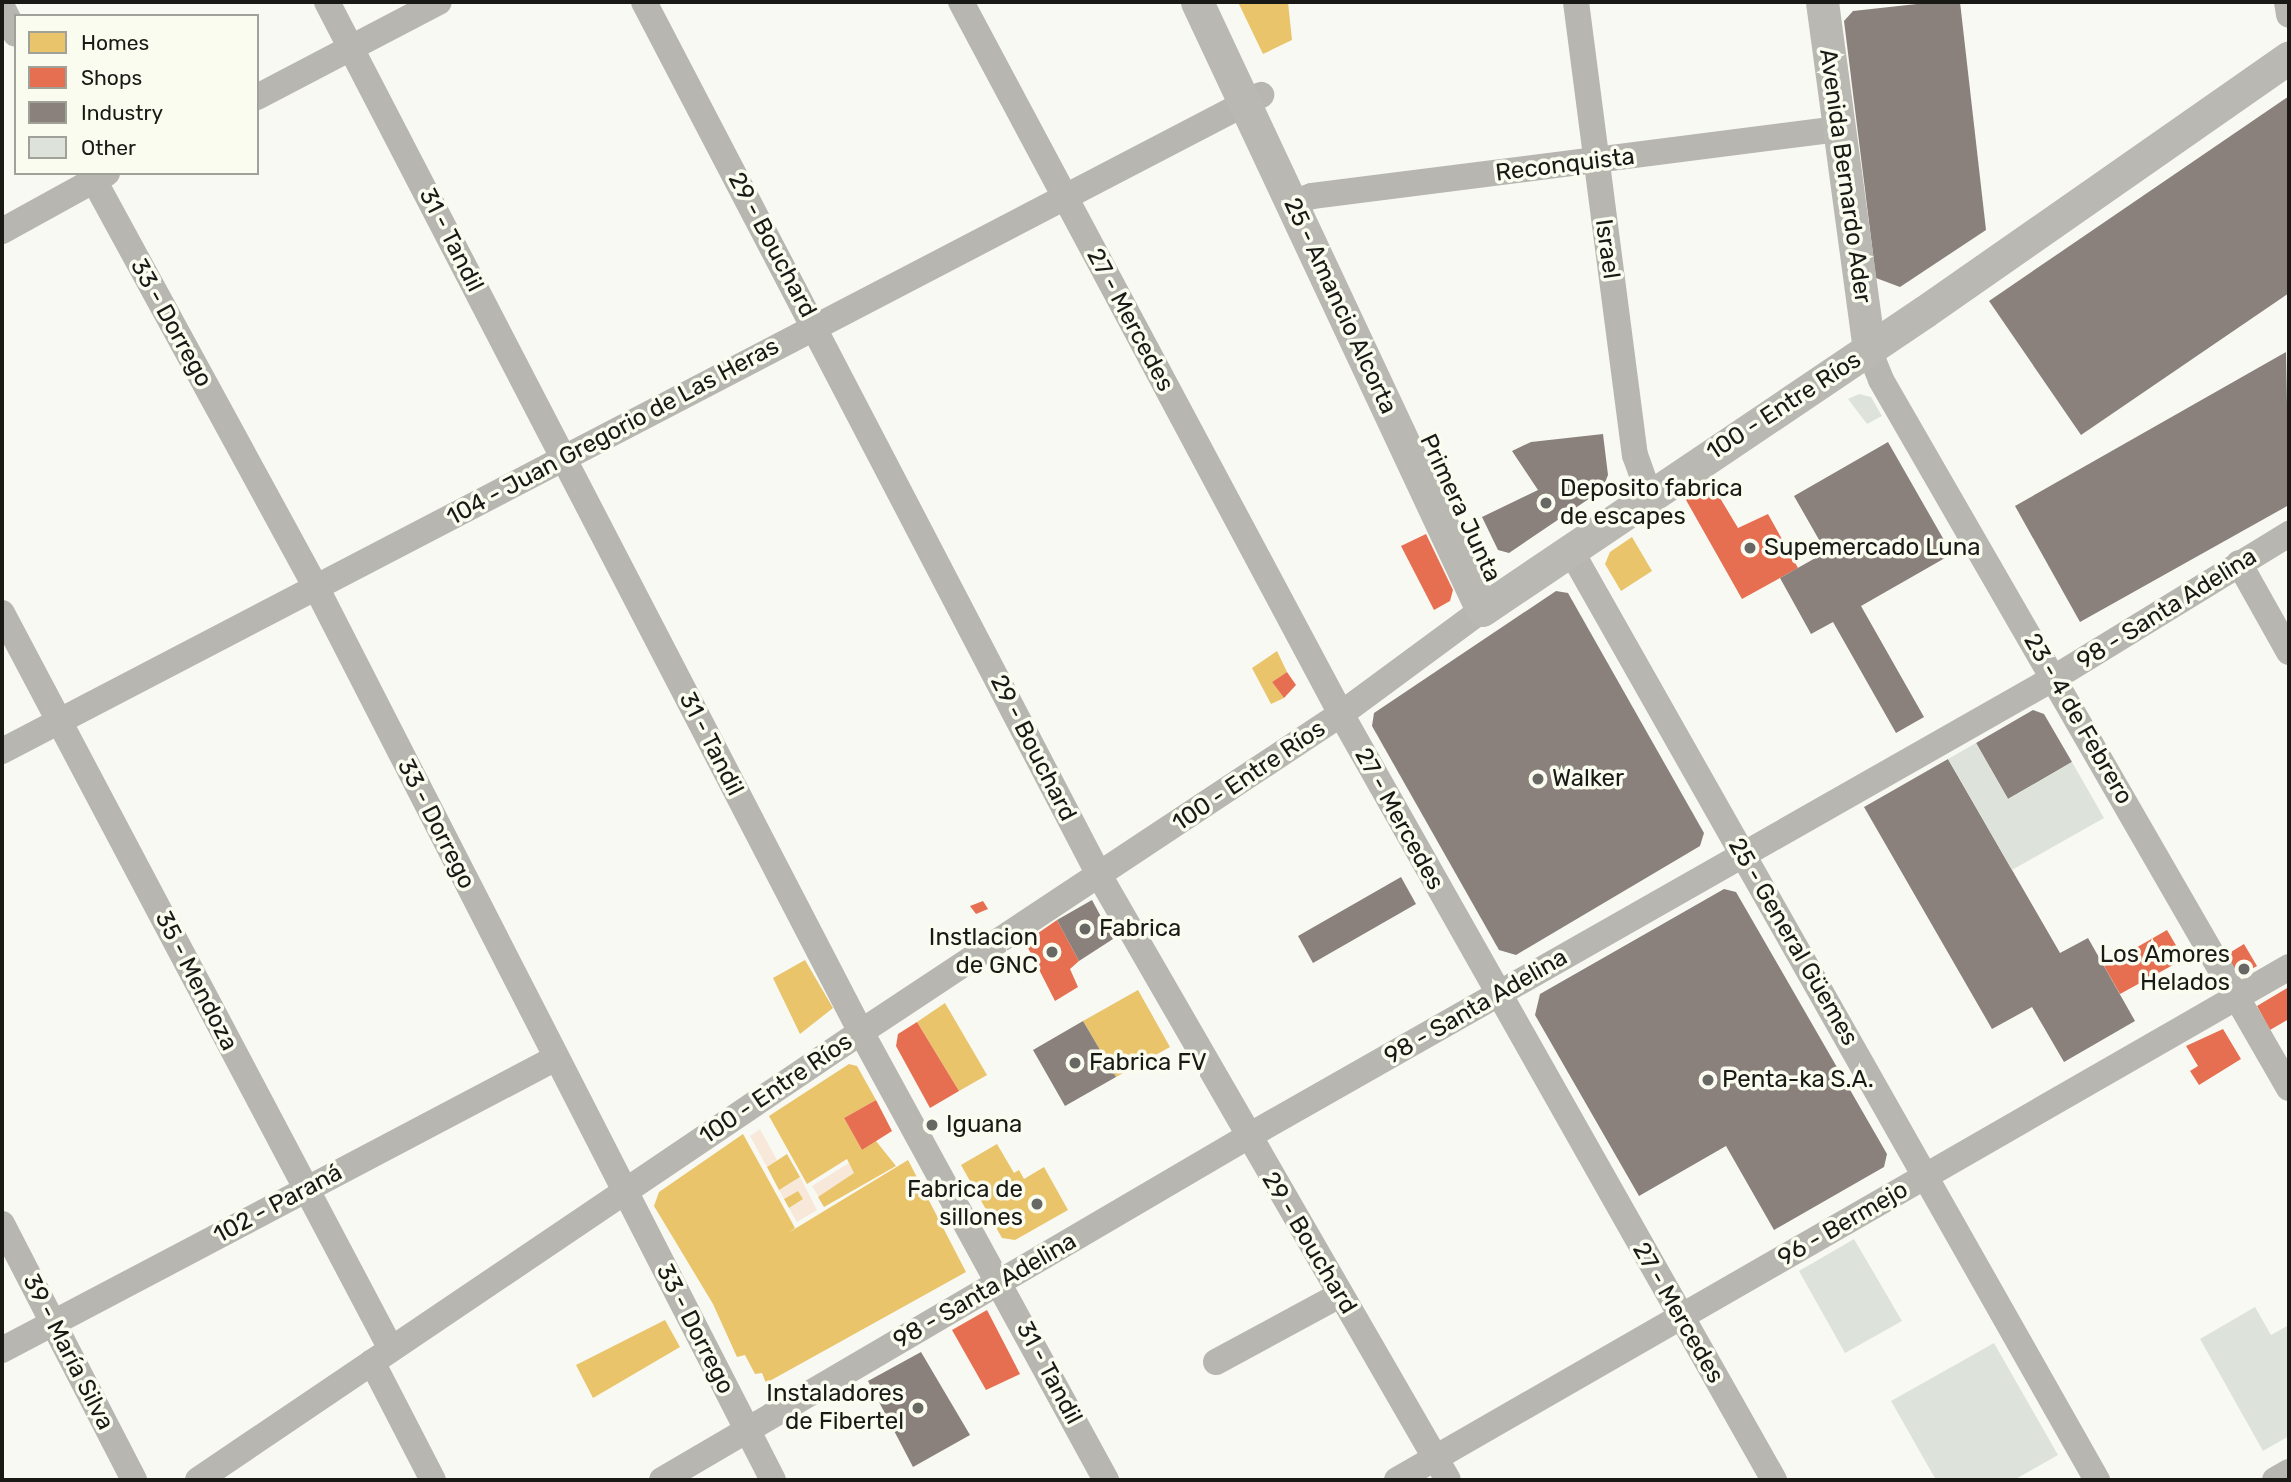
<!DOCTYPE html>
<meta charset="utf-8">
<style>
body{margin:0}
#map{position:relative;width:2291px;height:1482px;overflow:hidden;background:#f8f9f3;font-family:Rubik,sans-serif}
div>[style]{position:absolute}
.green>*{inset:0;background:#f7e8d9}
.homes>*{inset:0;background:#e9c46a}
.shops>*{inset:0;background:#e76f51}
.industry>*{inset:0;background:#8a817c}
.building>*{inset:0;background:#dde3db}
.minor>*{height:26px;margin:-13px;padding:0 13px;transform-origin:13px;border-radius:13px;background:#b7b6b0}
.major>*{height:33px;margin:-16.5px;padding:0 16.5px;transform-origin:16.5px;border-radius:16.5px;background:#b9b8b2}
.dots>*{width:19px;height:19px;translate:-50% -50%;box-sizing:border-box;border:4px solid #fafcf0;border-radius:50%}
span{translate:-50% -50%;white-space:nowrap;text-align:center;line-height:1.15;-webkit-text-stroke:7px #fafcf0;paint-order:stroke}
.street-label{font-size:24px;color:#191915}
.poi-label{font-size:24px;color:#191915}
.left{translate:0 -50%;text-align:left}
.right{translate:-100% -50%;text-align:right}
.frame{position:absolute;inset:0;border:4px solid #191915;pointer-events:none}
.legend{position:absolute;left:14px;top:14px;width:245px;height:161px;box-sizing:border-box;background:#fafcf0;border:2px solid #a0a198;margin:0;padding:9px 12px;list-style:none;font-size:21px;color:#191915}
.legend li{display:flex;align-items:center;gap:14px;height:35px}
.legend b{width:35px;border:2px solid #a0a198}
</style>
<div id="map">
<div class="green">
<div style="clip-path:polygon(760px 1129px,777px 1160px,767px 1167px,750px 1136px)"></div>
<div style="clip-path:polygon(849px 1163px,854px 1173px,819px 1197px,812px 1186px)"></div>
<div style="clip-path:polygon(800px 1177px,817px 1210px,797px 1222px,789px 1208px,803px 1199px,798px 1191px,784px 1199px,779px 1190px)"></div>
</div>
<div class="homes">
<div style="clip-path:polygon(1238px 2px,1288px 2px,1292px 40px,1263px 54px)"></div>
<div style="clip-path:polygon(1632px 537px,1652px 571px,1621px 591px,1605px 564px,1610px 552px)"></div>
<div style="clip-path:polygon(1277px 651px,1287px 672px,1272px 682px,1284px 698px,1271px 704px,1252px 668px)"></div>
<div style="clip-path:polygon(805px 960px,833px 1008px,800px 1034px,773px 978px)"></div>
<div style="clip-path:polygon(1138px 990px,1170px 1047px,1116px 1077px,1083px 1021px)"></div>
<div style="clip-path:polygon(945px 1003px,987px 1075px,959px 1091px,917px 1022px)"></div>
<div style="clip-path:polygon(849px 1064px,857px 1066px,876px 1100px,844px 1118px,862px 1150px,876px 1141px,896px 1166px,824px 1207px,818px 1197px,854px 1173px,847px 1159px,807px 1184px,769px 1116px)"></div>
<div style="clip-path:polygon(743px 1134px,795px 1228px,788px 1233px,908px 1160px,966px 1272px,766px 1383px,762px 1373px,755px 1374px,745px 1355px,737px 1357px,713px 1304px,654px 1206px,659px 1192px)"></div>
<div style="clip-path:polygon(997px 1144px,1014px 1173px,1019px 1170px,1024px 1179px,1044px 1167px,1068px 1210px,1015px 1240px,1002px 1238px,961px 1165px)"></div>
<div style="clip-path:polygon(787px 1154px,800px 1177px,779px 1190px,767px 1167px)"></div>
<div style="clip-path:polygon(798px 1191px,803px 1199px,789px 1208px,784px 1199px)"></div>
<div style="clip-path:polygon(665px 1320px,680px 1347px,593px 1398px,576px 1365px)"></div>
</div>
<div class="shops">
<div style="clip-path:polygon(1711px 483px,1738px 528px,1768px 514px,1798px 568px,1742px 599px,1686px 500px)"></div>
<div style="clip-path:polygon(1426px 534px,1453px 590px,1450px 601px,1434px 610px,1401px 546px)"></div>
<div style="clip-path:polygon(1287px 672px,1296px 685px,1284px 698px,1272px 682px)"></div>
<div style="clip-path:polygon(983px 901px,988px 909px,976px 914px,970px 906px)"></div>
<div style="clip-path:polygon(1057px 920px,1079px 961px,1070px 969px,1078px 987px,1055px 1001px,1025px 942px)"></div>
<div style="clip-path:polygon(2167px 930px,2184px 959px,2120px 994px,2104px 966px)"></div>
<div style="clip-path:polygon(2244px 944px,2257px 966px,2243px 974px,2236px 971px,2226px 955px)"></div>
<div style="clip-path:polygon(2289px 987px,2289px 1019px,2270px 1030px,2257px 1006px)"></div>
<div style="clip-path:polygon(917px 1022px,959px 1091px,930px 1108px,896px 1046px,898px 1034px)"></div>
<div style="clip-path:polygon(2223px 1029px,2241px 1059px,2199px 1085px,2190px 1071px,2198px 1066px,2186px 1046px)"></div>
<div style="clip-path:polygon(876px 1100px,892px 1131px,862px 1150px,844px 1118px)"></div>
<div style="clip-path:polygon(987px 1310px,1020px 1374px,986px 1390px,952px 1330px)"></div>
</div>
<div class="industry">
<div style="clip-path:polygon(1935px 2px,1960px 2px,1986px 230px,1900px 287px,1876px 278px,1844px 21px,1853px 11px)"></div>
<div style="clip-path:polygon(2289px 96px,2289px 293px,2081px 435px,1989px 301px)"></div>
<div style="clip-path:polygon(2286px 352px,2289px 505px,2080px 622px,2015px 506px)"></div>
<div style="clip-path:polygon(1603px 434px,1608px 475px,1602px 490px,1509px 553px,1498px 550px,1482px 517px,1538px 490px,1512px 451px,1531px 442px)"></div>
<div style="clip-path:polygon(1888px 442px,1952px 554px,1861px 606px,1924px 717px,1896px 733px,1833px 622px,1811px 634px,1780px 578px,1826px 552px,1794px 496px)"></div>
<div style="clip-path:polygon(1556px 591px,1568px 593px,1704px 833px,1700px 846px,1516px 955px,1499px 950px,1372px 726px,1374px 713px)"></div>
<div style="clip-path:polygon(2033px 710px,2044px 714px,2072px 762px,2008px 799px,1976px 743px)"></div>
<div style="clip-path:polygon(1948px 759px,2060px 953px,2088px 938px,2135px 1021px,2064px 1062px,2032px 1007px,1992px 1029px,1864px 807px)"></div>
<div style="clip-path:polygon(1401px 877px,1416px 904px,1313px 963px,1298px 936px)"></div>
<div style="clip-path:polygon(1724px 889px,1736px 892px,1887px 1154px,1884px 1167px,1774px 1230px,1726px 1146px,1639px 1196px,1535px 1015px,1540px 994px)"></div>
<div style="clip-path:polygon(1092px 900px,1113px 939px,1079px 961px,1057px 920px)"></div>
<div style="clip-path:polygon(1083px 1021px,1116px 1077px,1065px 1106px,1033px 1050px)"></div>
<div style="clip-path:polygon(921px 1352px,970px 1435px,913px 1467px,868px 1381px)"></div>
</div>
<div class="building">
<div style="clip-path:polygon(1859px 394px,1871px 397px,1882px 416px,1867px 424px,1848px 399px)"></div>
<div style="clip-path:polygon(1976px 743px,2008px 799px,2072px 762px,2104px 818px,2012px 870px,1948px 759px)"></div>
<div style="clip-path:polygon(1854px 1239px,1902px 1321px,1845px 1353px,1799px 1271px)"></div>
<div style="clip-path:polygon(2255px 1307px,2271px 1335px,2289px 1325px,2289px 1436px,2263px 1451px,2200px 1339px)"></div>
<div style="clip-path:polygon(1994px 1343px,2058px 1455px,2014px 1480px,1936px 1480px,1891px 1401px)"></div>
</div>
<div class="minor">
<div style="left:327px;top:2px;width:1160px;rotate:62.6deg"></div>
<div style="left:861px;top:1032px;width:511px;rotate:61.33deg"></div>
<div style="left:644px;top:2px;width:984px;rotate:62.47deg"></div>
<div style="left:1099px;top:875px;width:698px;rotate:60.02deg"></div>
<div style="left:961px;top:2px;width:807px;rotate:61.91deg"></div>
<div style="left:1341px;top:714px;width:880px;rotate:60.52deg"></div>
<div style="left:1576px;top:2px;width:457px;rotate:82.6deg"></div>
<div style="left:1635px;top:455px;width:41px;rotate:70.3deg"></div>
<div style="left:2287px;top:2px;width:13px;rotate:81deg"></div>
<div style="left:2px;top:7px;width:30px;rotate:63deg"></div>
<div style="left:257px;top:97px;width:205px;rotate:-27.6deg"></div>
<div style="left:90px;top:173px;width:472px;rotate:61.4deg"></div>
<div style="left:316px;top:587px;width:1003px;rotate:62.9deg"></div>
<div style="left:1292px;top:203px;width:21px;rotate:-19deg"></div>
<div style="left:1312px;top:196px;width:531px;rotate:-7.25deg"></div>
<div style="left:2px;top:231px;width:120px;rotate:-28.9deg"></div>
<div style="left:1869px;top:350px;width:32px;rotate:68deg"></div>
<div style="left:1881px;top:380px;width:817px;rotate:60.05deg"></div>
<div style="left:1571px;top:551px;width:1068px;rotate:60.48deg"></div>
<div style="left:2239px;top:563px;width:102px;rotate:60.7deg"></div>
<div style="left:2px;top:613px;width:832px;rotate:62.14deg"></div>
<div style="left:2px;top:751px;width:1420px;rotate:-27.52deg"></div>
<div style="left:2px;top:1224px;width:288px;rotate:62.7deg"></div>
<div style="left:2px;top:1350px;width:624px;rotate:-27.8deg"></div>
<div style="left:372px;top:1362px;width:133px;rotate:62.7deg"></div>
<div style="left:1216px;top:1362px;width:141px;rotate:-28.4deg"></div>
<div style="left:198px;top:1480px;width:800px;rotate:-34.05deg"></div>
<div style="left:861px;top:1032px;width:576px;rotate:-33.52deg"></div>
<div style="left:1341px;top:714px;width:175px;rotate:-36.4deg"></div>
<div style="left:662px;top:1480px;width:678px;rotate:-30.38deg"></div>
<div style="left:1247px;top:1137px;width:928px;rotate:-29.63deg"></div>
<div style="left:2054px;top:678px;width:276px;rotate:-31.5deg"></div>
<div style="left:1397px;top:1480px;width:1029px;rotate:-29.9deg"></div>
<div style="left:2275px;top:1480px;width:16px;rotate:-30deg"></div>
</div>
<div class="major">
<div style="left:1197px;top:2px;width:671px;rotate:64.89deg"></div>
<div style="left:1482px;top:610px;width:533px;rotate:-33.99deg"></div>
<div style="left:1924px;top:312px;width:445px;rotate:-34.9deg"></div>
<div style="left:1822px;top:2px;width:351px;rotate:82.3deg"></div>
</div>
<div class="dots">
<div style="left:1546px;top:503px;background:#676763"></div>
<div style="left:1750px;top:548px;background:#676763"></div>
<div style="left:1538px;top:779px;background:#676763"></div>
<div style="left:1085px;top:929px;background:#676763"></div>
<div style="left:1052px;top:952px;background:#676763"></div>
<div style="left:2244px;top:969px;background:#676763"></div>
<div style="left:1075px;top:1063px;background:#676763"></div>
<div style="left:1708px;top:1080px;background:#676763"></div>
<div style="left:932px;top:1125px;background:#676763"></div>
<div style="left:1037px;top:1204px;background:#676763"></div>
<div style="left:918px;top:1408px;background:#676763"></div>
</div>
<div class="street-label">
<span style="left:1565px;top:165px;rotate:-7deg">Reconquista</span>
<span style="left:1845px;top:176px;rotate:82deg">Avenida Bernardo Ader</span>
<span style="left:451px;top:240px;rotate:63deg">31 - Tandil</span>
<span style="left:772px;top:245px;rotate:62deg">29 - Bouchard</span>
<span style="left:1607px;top:249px;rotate:82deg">Israel</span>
<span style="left:1340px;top:306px;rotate:65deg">25 - Amancio Alcorta</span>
<span style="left:1130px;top:320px;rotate:62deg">27 - Mercedes</span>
<span style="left:171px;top:323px;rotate:61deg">33 - Dorrego</span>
<span style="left:1784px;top:406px;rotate:-33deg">100 - Entre Ríos</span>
<span style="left:613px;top:432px;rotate:-28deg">104 - Juan Gregorio de Las Heras</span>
<span style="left:1460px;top:508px;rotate:65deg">Primera Junta</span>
<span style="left:2167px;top:609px;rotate:-32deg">98 - Santa Adelina</span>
<span style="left:2078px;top:719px;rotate:60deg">23 - 4 de Febrero</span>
<span style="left:711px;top:744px;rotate:63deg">31 - Tandil</span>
<span style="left:1033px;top:748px;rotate:63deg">29 - Bouchard</span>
<span style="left:1249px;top:776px;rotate:-34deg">100 - Entre Ríos</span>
<span style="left:1399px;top:819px;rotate:61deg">27 - Mercedes</span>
<span style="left:436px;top:824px;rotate:63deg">33 - Dorrego</span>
<span style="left:1793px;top:942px;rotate:60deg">25 - General Güemes</span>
<span style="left:196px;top:981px;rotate:63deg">35 - Mendoza</span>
<span style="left:1476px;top:1007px;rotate:-30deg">98 - Santa Adelina</span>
<span style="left:776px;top:1089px;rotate:-34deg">100 - Entre Ríos</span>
<span style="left:278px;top:1204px;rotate:-28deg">102 - Paraná</span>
<span style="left:1843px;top:1224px;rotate:-30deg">96 - Bermejo</span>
<span style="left:1309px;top:1243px;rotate:59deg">29 - Bouchard</span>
<span style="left:985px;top:1291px;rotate:-30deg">98 - Santa Adelina</span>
<span style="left:1678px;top:1313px;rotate:60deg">27 - Mercedes</span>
<span style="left:695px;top:1329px;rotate:63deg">33 - Dorrego</span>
<span style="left:68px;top:1352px;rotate:63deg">39 - María Silva</span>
<span style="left:1049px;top:1373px;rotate:62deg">31 - Tandil</span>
</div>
<div class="poi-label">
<span class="left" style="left:1560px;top:503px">Deposito fabrica<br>de escapes</span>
<span class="left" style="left:1764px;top:548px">Supemercado Luna</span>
<span class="left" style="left:1552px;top:779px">Walker</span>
<span class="left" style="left:1099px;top:929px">Fabrica</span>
<span class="right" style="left:1038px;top:952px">Instlacion<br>de GNC</span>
<span class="right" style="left:2230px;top:969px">Los Amores<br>Helados</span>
<span class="left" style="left:1089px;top:1063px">Fabrica FV</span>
<span class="left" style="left:1722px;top:1080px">Penta-ka S.A.</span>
<span class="left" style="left:946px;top:1125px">Iguana</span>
<span class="right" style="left:1023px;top:1204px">Fabrica de<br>sillones</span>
<span class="right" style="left:904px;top:1408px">Instaladores<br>de Fibertel</span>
</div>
<div class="frame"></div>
<ul class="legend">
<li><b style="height:19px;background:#e9c46a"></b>Homes</li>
<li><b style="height:19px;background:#e76f51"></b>Shops</li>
<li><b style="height:19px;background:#8a817c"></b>Industry</li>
<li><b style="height:19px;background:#dde3db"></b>Other</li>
</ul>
</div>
